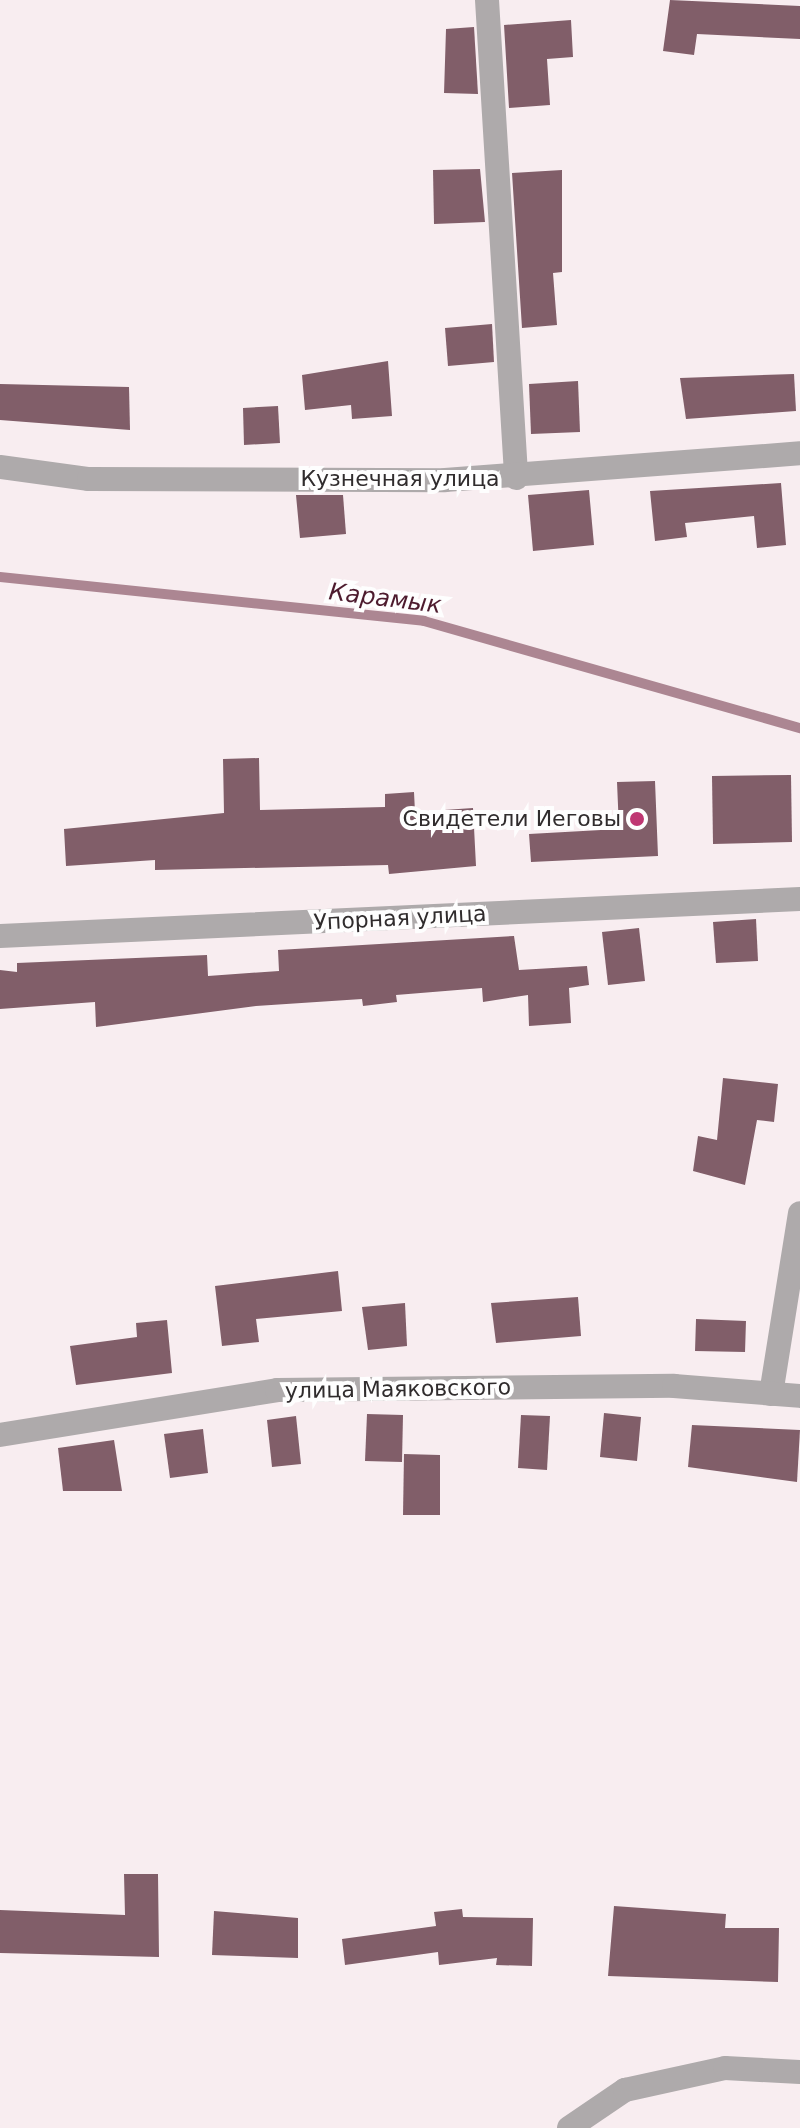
<!DOCTYPE html>
<meta charset="utf-8">
<style>
body{margin:0}
#map{position:relative;width:800px;height:2128px;overflow:hidden;background:#f8edf0;font-family:"DejaVu Sans",sans-serif}
div>[style]{position:absolute}
.stream>*{height:10px;margin:-5px;padding:0 5px;transform-origin:5px;border-radius:5px;background:#ac8692}
.building>*{inset:0;background:#815e69}
.minor>*{height:24px;margin:-12px;padding:0 12px;transform-origin:12px;border-radius:12px;background:#aeaaab}
.dots>*{width:22px;height:22px;translate:-50% -50%;box-sizing:border-box;border:4px solid #fefefe;border-radius:50%}
span{translate:-50% -50%;white-space:nowrap;text-align:center;line-height:1.15;-webkit-text-stroke:8px #fefefe;paint-order:stroke}
.street-label{font-size:22px;color:#302c2d}
.poi-label{font-size:22px;color:#302c2d}
.right{translate:-100% -50%;text-align:right}
.water-label{font-size:24px;color:#4d1b2e;font-style:italic}
</style>
<div id="map">
<div class="stream">
<div style="left:0;top:577px;width:426px;rotate:5.9deg"></div>
<div style="left:424px;top:621px;width:391px;rotate:15.9deg"></div>
</div>
<div class="building">
<div style="clip-path:polygon(670px 0,800px 6px,800px 39px,697px 34px,694px 55px,663px 51px)"></div>
<div style="clip-path:polygon(571px 20px,573px 57px,547px 59px,550px 105px,509px 108px,504px 25px)"></div>
<div style="clip-path:polygon(474px 27px,478px 94px,444px 93px,446px 29px)"></div>
<div style="clip-path:polygon(480px 169px,485px 222px,434px 224px,433px 170px)"></div>
<div style="clip-path:polygon(562px 170px,562px 272px,553px 273px,557px 325px,522px 328px,512px 173px)"></div>
<div style="clip-path:polygon(492px 324px,494px 362px,448px 366px,445px 328px)"></div>
<div style="clip-path:polygon(388px 361px,392px 416px,352px 419px,351px 405px,305px 410px,302px 375px)"></div>
<div style="clip-path:polygon(794px 374px,796px 411px,686px 419px,680px 378px)"></div>
<div style="clip-path:polygon(578px 381px,580px 432px,531px 434px,529px 384px)"></div>
<div style="clip-path:polygon(0 384px,129px 387px,130px 430px,0 420px)"></div>
<div style="clip-path:polygon(278px 406px,280px 443px,244px 445px,243px 408px)"></div>
<div style="clip-path:polygon(781px 483px,786px 545px,757px 548px,754px 516px,685px 523px,687px 537px,655px 541px,650px 491px)"></div>
<div style="clip-path:polygon(589px 490px,594px 545px,533px 551px,528px 495px)"></div>
<div style="clip-path:polygon(296px 495px,343px 495px,346px 534px,300px 538px)"></div>
<div style="clip-path:polygon(259px 758px,260px 810px,385px 807px,385px 794px,414px 792px,415px 812px,473px 808px,476px 866px,389px 874px,388px 865px,155px 870px,155px 860px,66px 866px,64px 829px,224px 813px,223px 759px)"></div>
<div style="clip-path:polygon(791px 775px,792px 842px,713px 844px,712px 776px)"></div>
<div style="clip-path:polygon(655px 781px,658px 856px,531px 862px,529px 834px,619px 829px,617px 782px)"></div>
<div style="clip-path:polygon(756px 919px,758px 961px,716px 963px,713px 922px)"></div>
<div style="clip-path:polygon(639px 928px,645px 981px,608px 985px,602px 932px)"></div>
<div style="clip-path:polygon(514px 936px,519px 970px,587px 966px,589px 985px,569px 988px,571px 1023px,529px 1026px,528px 995px,483px 1002px,482px 988px,396px 995px,397px 1002px,363px 1006px,362px 999px,256px 1006px,96px 1027px,95px 1002px,0 1009px,0 970px,17px 972px,17px 963px,207px 955px,208px 976px,279px 971px,278px 950px)"></div>
<div style="clip-path:polygon(723px 1078px,778px 1084px,774px 1122px,757px 1120px,745px 1185px,693px 1171px,698px 1136px,717px 1140px)"></div>
<div style="clip-path:polygon(338px 1271px,342px 1311px,256px 1319px,259px 1342px,222px 1346px,215px 1286px)"></div>
<div style="clip-path:polygon(578px 1297px,581px 1336px,496px 1343px,491px 1303px)"></div>
<div style="clip-path:polygon(405px 1303px,407px 1346px,368px 1350px,362px 1307px)"></div>
<div style="clip-path:polygon(696px 1319px,746px 1321px,745px 1352px,695px 1351px)"></div>
<div style="clip-path:polygon(167px 1320px,172px 1373px,76px 1385px,70px 1346px,137px 1337px,136px 1323px)"></div>
<div style="clip-path:polygon(604px 1413px,641px 1417px,637px 1461px,600px 1457px)"></div>
<div style="clip-path:polygon(367px 1414px,403px 1415px,402px 1462px,365px 1461px)"></div>
<div style="clip-path:polygon(521px 1415px,550px 1416px,547px 1470px,518px 1468px)"></div>
<div style="clip-path:polygon(296px 1416px,301px 1464px,272px 1467px,267px 1420px)"></div>
<div style="clip-path:polygon(692px 1425px,800px 1430px,797px 1482px,688px 1467px)"></div>
<div style="clip-path:polygon(203px 1429px,208px 1473px,170px 1478px,164px 1434px)"></div>
<div style="clip-path:polygon(114px 1440px,122px 1491px,63px 1491px,58px 1448px)"></div>
<div style="clip-path:polygon(404px 1454px,440px 1455px,440px 1515px,403px 1515px)"></div>
<div style="clip-path:polygon(124px 1874px,158px 1874px,159px 1957px,0 1953px,0 1910px,125px 1915px)"></div>
<div style="clip-path:polygon(614px 1906px,726px 1914px,725px 1928px,779px 1928px,778px 1982px,608px 1976px)"></div>
<div style="clip-path:polygon(462px 1909px,463px 1917px,533px 1918px,532px 1966px,496px 1965px,497px 1958px,439px 1965px,438px 1952px,345px 1965px,342px 1939px,436px 1926px,434px 1912px)"></div>
<div style="clip-path:polygon(214px 1911px,298px 1918px,298px 1958px,212px 1955px)"></div>
</div>
<div class="minor">
<div style="left:487px;top:0;width:479px;rotate:86.5deg"></div>
<div style="left:0;top:467px;width:90px;rotate:7.7deg"></div>
<div style="left:89px;top:479px;width:356px;rotate:0.2deg"></div>
<div style="left:445px;top:480px;width:356px;rotate:-4.3deg"></div>
<div style="left:0;top:936px;width:801px;rotate:-2.65deg"></div>
<div style="left:771px;top:1394px;width:183px;rotate:-80.9deg"></div>
<div style="left:0;top:1435px;width:281px;rotate:-9.2deg"></div>
<div style="left:277px;top:1390px;width:397px;rotate:-0.6deg"></div>
<div style="left:674px;top:1386px;width:126px;rotate:4.5deg"></div>
<div style="left:569px;top:2128px;width:68px;rotate:-34.2deg"></div>
<div style="left:625px;top:2090px;width:102px;rotate:-12.4deg"></div>
<div style="left:725px;top:2068px;width:75px;rotate:3.1deg"></div>
</div>
<div class="dots">
<div style="left:637px;top:819px;background:#bf3672"></div>
</div>
<div class="street-label">
<span style="left:400px;top:479px">Кузнечная улица</span>
<span style="left:400px;top:918px;rotate:-3deg">Упорная улица</span>
<span style="left:398px;top:1389px;rotate:-1deg">улица Маяковского</span>
</div>
<div class="poi-label">
<span class="right" style="left:621px;top:819px">Свидетели Иеговы</span>
</div>
<div class="water-label">
<span style="left:385px;top:599px;rotate:7deg">Карамык</span>
</div>
</div>
